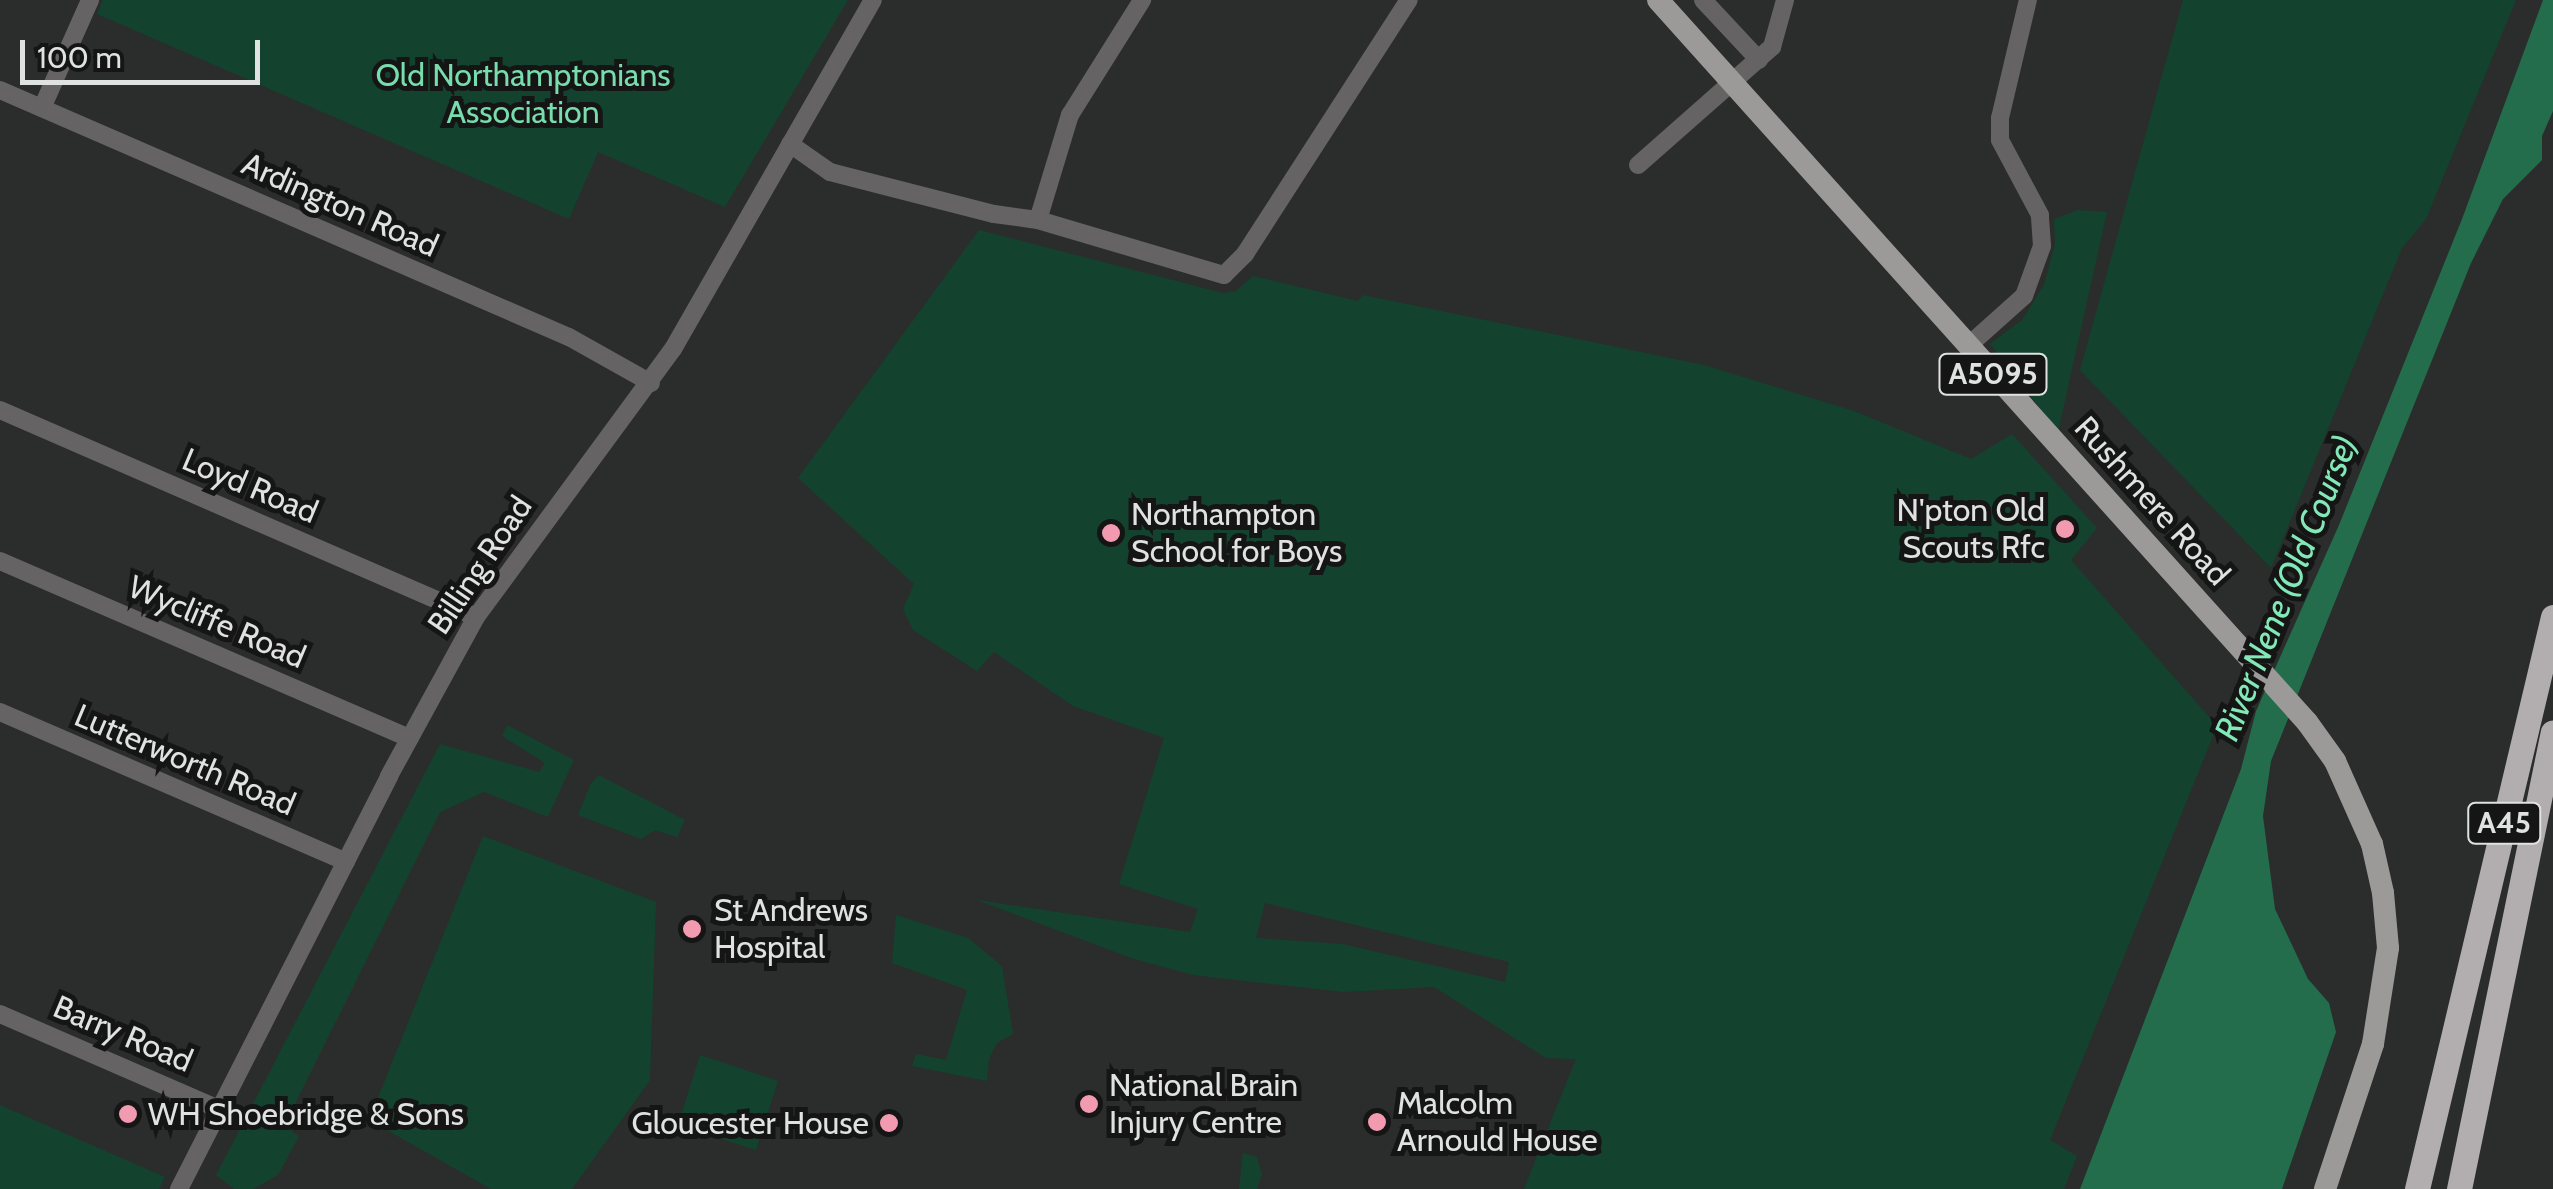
<!DOCTYPE html>
<style>
body{margin:0}
#map{position:relative;width:2553px;height:1189px;overflow:hidden;background:#2a2d2b;font-family:Cabin,sans-serif}
div>[style]{position:absolute}
.green>*{inset:0;background:#13432e}
.water>*{inset:0;background:#236d4d}
.minor>*{height:18px;margin:-9px;padding:0 9px;transform-origin:9px;border-radius:9px;background:#656363}
.major>*{height:22px;margin:-11px;padding:0 11px;transform-origin:11px;border-radius:11px;background:#9c9999}
.highway>*{height:25px;margin:-12.5px;padding:0 12.5px;transform-origin:12.5px;border-radius:12.5px;background:#b2aeaf}
.dots>*{width:28px;height:28px;translate:-50% -50%;box-sizing:border-box;border:5px solid #141514;border-radius:50%}
span{translate:-50% -50%;white-space:nowrap;text-align:center;line-height:1.15;-webkit-text-stroke:10px #141514;paint-order:stroke}
.shield-label span{padding:2px 8px;background:#141514;border:2px solid;border-radius:8px;-webkit-text-stroke-width:0}
.shield-label{font-size:30px;color:#e0e2e1;font-weight:700}
.park-label{font-size:32px;color:#77ddac}
.street-label{font-size:32px;color:#e0e2e1}
.poi-label{font-size:32px;color:#e0e2e1}
.right{translate:-100% -50%;text-align:right}
.left{translate:0 -50%;text-align:left}
.water-label{font-size:35px;color:#83e8b7;font-style:italic}
.scale{position:absolute;left:20px;top:40px;width:240px;height:45px;box-sizing:border-box;border:5px solid #e0e2e1;border-top:0;padding-left:12px;font-size:30px;line-height:35px;white-space:nowrap;color:#e0e2e1;-webkit-text-stroke:8px #141514;paint-order:stroke}
</style>
<div id="map">
<div class="green">
<div style="clip-path:polygon(103px 0,848px 0,725px 207px,598px 152px,569px 219px,97px 14px)"></div>
<div style="clip-path:polygon(2183px 0,2516px 0,2426px 219px,2402px 248px,2271px 568px,2080px 370px)"></div>
<div style="clip-path:polygon(2078px 210px,2107px 212px,2058px 432px,1990px 344px,2022px 320px,2044px 285px,2055px 244px,2054px 219px)"></div>
<div style="clip-path:polygon(evenodd,979px 230px,1223px 293px,1236px 291px,1253px 276px,1358px 301px,1363px 295px,1704px 365px,1854px 411px,1971px 459px,2012px 434px,2097px 528px,2071px 560px,2217px 726px,2050px 1140px,2077px 1156px,2064px 1189px,1524px 1189px,1576px 1059px,1546px 1058px,1434px 987px,1344px 992px,1193px 975px,1134px 959px,977px 900px,1190px 932px,1198px 909px,1119px 884px,1164px 738px,1073px 706px,994px 652px,977px 671px,913px 630px,903px 609px,914px 584px,798px 478px,979px 230px,1265px 903px,1509px 962px,1505px 982px,1343px 944px,1256px 938px,1265px 903px)"></div>
<div style="clip-path:polygon(507px 725px,574px 760px,548px 817px,484px 792px,440px 812px,290px 1114px,285px 1127px,299px 1136px,278px 1175px,253px 1189px,234px 1189px,216px 1175px,440px 744px,539px 772px,545px 763px,502px 736px)"></div>
<div style="clip-path:polygon(599px 775px,685px 820px,677px 837px,655px 830px,641px 839px,578px 815px,590px 785px)"></div>
<div style="clip-path:polygon(483px 836px,656px 902px,650px 1080px,572px 1189px,491px 1189px,369px 1120px)"></div>
<div style="clip-path:polygon(896px 915px,968px 938px,1002px 966px,1013px 1034px,997px 1043px,989px 1059px,987px 1081px,912px 1066px,916px 1054px,946px 1060px,967px 990px,892px 963px)"></div>
<div style="clip-path:polygon(700px 1055px,778px 1081px,756px 1150px,678px 1125px)"></div>
<div style="clip-path:polygon(0 1105px,165px 1177px,159px 1189px,0 1189px)"></div>
<div style="clip-path:polygon(1243px 1153px,1257px 1157px,1262px 1175px,1257px 1189px,1239px 1189px)"></div>
</div>
<div class="water">
<div style="clip-path:polygon(2543px 0,2553px 0,2553px 111px,2542px 136px,2542px 160px,2503px 199px,2471px 263px,2271px 761px,2263px 816px,2275px 909px,2308px 979px,2329px 1003px,2336px 1032px,2282px 1189px,2080px 1189px,2241px 769px,2256px 711px,2339px 525px,2462px 219px)"></div>
</div>
<div class="minor">
<div style="left:1703px;top:0;width:82px;rotate:47deg"></div>
<div style="left:0;top:90px;width:620px;rotate:23.47deg"></div>
<div style="left:569px;top:337px;width:94px;rotate:29.3deg"></div>
<div style="left:42px;top:108px;width:118px;rotate:-66deg"></div>
<div style="left:790px;top:144px;width:49px;rotate:35deg"></div>
<div style="left:830px;top:172px;width:169px;rotate:14.4deg"></div>
<div style="left:994px;top:214px;width:44px;rotate:7.8deg"></div>
<div style="left:1038px;top:220px;width:194px;rotate:16.5deg"></div>
<div style="left:1224px;top:275px;width:30px;rotate:-45deg"></div>
<div style="left:1245px;top:254px;width:302px;rotate:-57.2deg"></div>
<div style="left:1638px;top:165px;width:179px;rotate:-41.4deg"></div>
<div style="left:1772px;top:47px;width:49px;rotate:-74.5deg"></div>
<div style="left:1038px;top:220px;width:110px;rotate:-73.1deg"></div>
<div style="left:1070px;top:115px;width:136px;rotate:-57.9deg"></div>
<div style="left:1968px;top:346px;width:75px;rotate:-41.8deg"></div>
<div style="left:2024px;top:296px;width:53px;rotate:-70.2deg"></div>
<div style="left:2042px;top:246px;width:31px;rotate:-94deg"></div>
<div style="left:2040px;top:215px;width:85px;rotate:-118.1deg"></div>
<div style="left:2000px;top:140px;width:22px;rotate:-90deg"></div>
<div style="left:2000px;top:118px;width:121px;rotate:-76.7deg"></div>
<div style="left:0;top:410px;width:519px;rotate:23.5deg"></div>
<div style="left:0;top:561px;width:446px;rotate:23.4deg"></div>
<div style="left:0;top:712px;width:377px;rotate:23.4deg"></div>
<div style="left:0;top:1014px;width:241px;rotate:23.5deg"></div>
<div style="left:179px;top:1189px;width:463px;rotate:-63deg"></div>
<div style="left:389px;top:776px;width:181px;rotate:-61.3deg"></div>
<div style="left:476px;top:617px;width:333px;rotate:-53.7deg"></div>
<div style="left:673px;top:349px;width:402px;rotate:-60.2deg"></div>
</div>
<div class="major">
<div style="left:1658px;top:0;width:971px;rotate:48.05deg"></div>
<div style="left:2307px;top:722px;width:48px;rotate:54.3deg"></div>
<div style="left:2335px;top:761px;width:91px;rotate:66deg"></div>
<div style="left:2372px;top:844px;width:50px;rotate:77.3deg"></div>
<div style="left:2383px;top:893px;width:55px;rotate:84.8deg"></div>
<div style="left:2388px;top:948px;width:97px;rotate:98.9deg"></div>
<div style="left:2373px;top:1044px;width:153px;rotate:108.3deg"></div>
</div>
<div class="highway">
<div style="left:2417px;top:1189px;width:588px;rotate:-76.63deg"></div>
<div style="left:2459px;top:1189px;width:466px;rotate:-78.4deg"></div>
</div>
<div class="dots">
<div style="left:2065px;top:529px;background:#f29ab0"></div>
<div style="left:1111px;top:533px;background:#f29ab0"></div>
<div style="left:692px;top:929px;background:#f29ab0"></div>
<div style="left:1089px;top:1104px;background:#f29ab0"></div>
<div style="left:128px;top:1114px;background:#f29ab0"></div>
<div style="left:1377px;top:1122px;background:#f29ab0"></div>
<div style="left:889px;top:1123px;background:#f29ab0"></div>
</div>
<div class="shield-label">
<span style="left:1993px;top:374px">A5095</span>
<span style="left:2504px;top:823px">A45</span>
</div>
<div class="park-label">
<span style="left:523px;top:94px">Old Northamptonians<br>Association</span>
</div>
<div class="street-label">
<span style="left:340px;top:205px;rotate:24deg">Ardington Road</span>
<span style="left:250px;top:486px;rotate:23deg">Loyd Road</span>
<span style="left:2152px;top:501px;rotate:48deg">Rushmere Road</span>
<span style="left:480px;top:565px;rotate:-56deg">Billing Road</span>
<span style="left:217px;top:622px;rotate:23deg">Wycliffe Road</span>
<span style="left:185px;top:760px;rotate:23deg">Lutterworth Road</span>
<span style="left:123px;top:1034px;rotate:23deg">Barry Road</span>
</div>
<div class="poi-label">
<span class="right" style="left:2045px;top:529px">N'pton Old<br>Scouts Rfc</span>
<span class="left" style="left:1131px;top:533px">Northampton<br>School for Boys</span>
<span class="left" style="left:714px;top:929px">St Andrews<br>Hospital</span>
<span class="left" style="left:1109px;top:1104px">National Brain<br>Injury Centre</span>
<span class="left" style="left:1397px;top:1122px">Malcolm<br>Arnould House</span>
<span class="left" style="left:148px;top:1114px">WH Shoebridge &amp; Sons</span>
<span class="right" style="left:869px;top:1123px">Gloucester House</span>
</div>
<div class="water-label">
<span style="left:2286px;top:588px;rotate:-68deg">River Nene (Old Course)</span>
</div>
<div class="scale">100 m</div>
</div>
